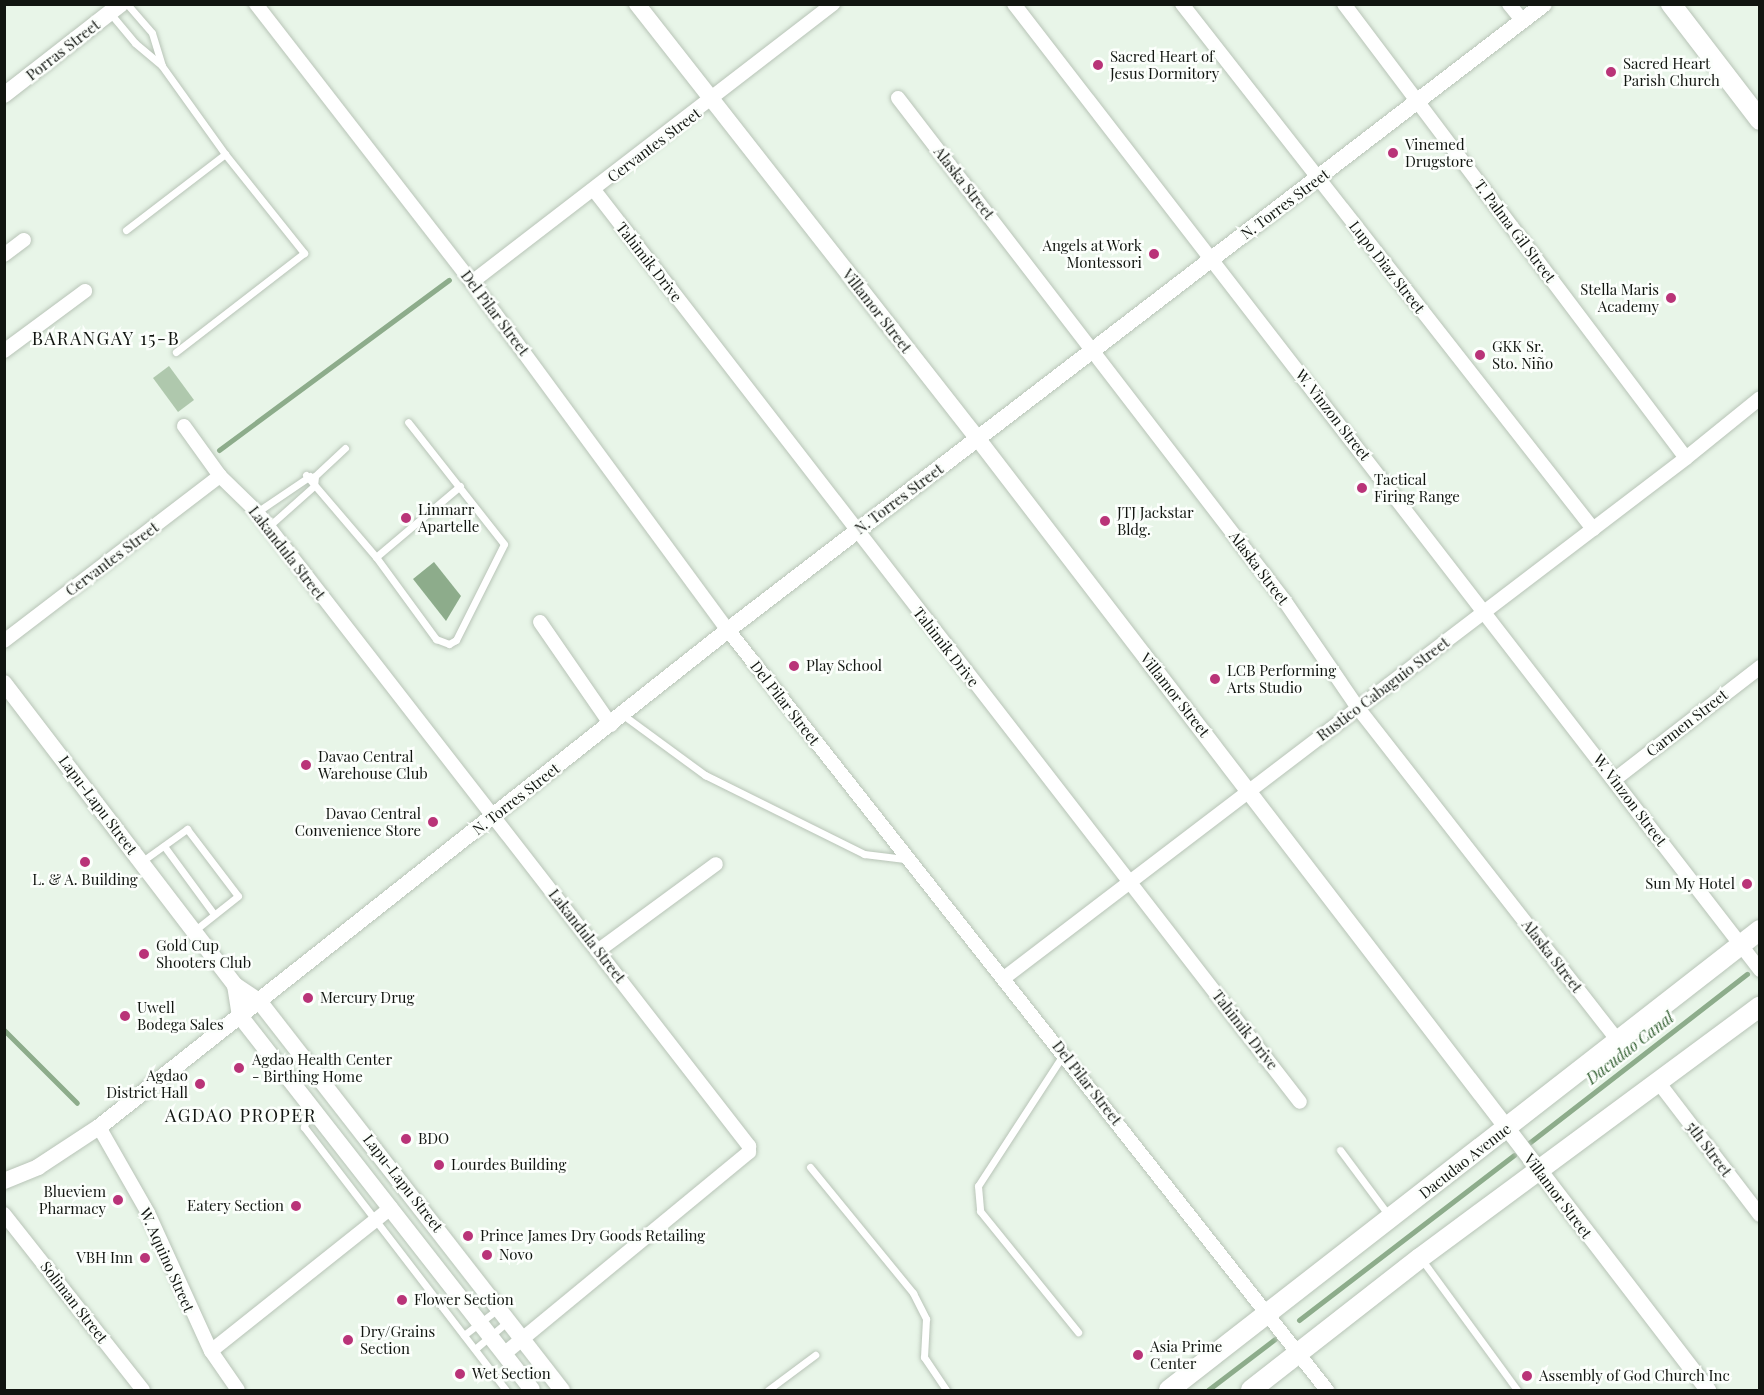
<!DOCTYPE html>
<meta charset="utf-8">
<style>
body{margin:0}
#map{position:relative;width:1764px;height:1395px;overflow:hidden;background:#e8f5e8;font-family:"Playfair Display",serif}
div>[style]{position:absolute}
.green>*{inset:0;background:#afc8ad}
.water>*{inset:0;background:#8dac8b}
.stream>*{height:5px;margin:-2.5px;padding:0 2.5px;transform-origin:2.5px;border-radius:2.5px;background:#8dac8b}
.roads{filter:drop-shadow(0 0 2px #b8c4b7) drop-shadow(0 0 2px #b8c4b7)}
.service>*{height:7px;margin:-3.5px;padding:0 3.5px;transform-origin:3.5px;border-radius:3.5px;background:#fff}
.minor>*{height:14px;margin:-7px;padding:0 7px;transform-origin:7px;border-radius:7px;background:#fff}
.tertiary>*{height:16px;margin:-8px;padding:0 8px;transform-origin:8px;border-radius:8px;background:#fff}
.secondary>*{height:20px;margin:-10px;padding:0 10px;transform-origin:10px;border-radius:10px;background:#fff}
.dots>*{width:16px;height:16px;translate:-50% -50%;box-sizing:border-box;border:3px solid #fcfffc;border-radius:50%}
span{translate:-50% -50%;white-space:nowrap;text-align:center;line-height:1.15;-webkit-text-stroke:5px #fcfffc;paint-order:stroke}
.street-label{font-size:15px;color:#111510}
.poi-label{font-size:15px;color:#111510}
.left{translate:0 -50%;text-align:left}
.right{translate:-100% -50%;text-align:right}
.water-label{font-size:16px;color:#336032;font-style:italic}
.quarter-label{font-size:18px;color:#111510;letter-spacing:1.5px}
.frame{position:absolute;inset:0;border:6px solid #111510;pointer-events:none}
</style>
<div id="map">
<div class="green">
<div style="clip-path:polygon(169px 366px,194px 400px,178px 412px,153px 378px)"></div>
</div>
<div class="water">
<div style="clip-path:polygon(434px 562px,461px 596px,446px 621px,413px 579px)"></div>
</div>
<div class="stream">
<div style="left:219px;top:450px;width:286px;rotate:-36.5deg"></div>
<div style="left:4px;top:1030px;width:103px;rotate:45deg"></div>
<div style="left:1529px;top:1143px;width:276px;rotate:-37.8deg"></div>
<div style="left:1299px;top:1320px;width:271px;rotate:-37.5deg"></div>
<div style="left:1208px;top:1390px;width:84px;rotate:-37.3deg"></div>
</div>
<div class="roads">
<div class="service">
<div style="left:127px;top:4px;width:38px;rotate:49deg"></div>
<div style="left:152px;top:33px;width:34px;rotate:73deg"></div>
<div style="left:110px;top:13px;width:39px;rotate:50deg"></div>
<div style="left:135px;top:43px;width:35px;rotate:40deg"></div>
<div style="left:162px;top:66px;width:108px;rotate:54.4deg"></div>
<div style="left:225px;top:154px;width:127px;rotate:51.4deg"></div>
<div style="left:304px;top:253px;width:162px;rotate:142.3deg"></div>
<div style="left:126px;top:230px;width:125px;rotate:-37.5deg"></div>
<div style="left:306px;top:475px;width:108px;rotate:49.5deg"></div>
<div style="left:376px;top:557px;width:102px;rotate:53.8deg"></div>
<div style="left:436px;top:639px;width:14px;rotate:21deg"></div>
<div style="left:449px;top:644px;width:8px;rotate:-30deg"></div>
<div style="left:456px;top:640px;width:107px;rotate:-63.4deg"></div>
<div style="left:504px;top:544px;width:155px;rotate:-128.2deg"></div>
<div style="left:257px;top:512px;width:64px;rotate:-34.2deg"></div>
<div style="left:268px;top:527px;width:62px;rotate:-41.7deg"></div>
<div style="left:314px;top:486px;width:10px;rotate:-84deg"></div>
<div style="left:315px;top:476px;width:41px;rotate:-43deg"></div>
<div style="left:376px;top:557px;width:110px;rotate:-40.2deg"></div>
<div style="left:623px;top:715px;width:102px;rotate:36.2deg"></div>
<div style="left:705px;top:775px;width:178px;rotate:26.4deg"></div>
<div style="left:864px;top:854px;width:41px;rotate:7deg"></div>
<div style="left:164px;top:846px;width:84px;rotate:53.7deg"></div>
<div style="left:141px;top:862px;width:57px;rotate:-35.7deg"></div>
<div style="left:187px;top:829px;width:84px;rotate:52.7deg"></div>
<div style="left:238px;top:896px;width:56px;rotate:141.5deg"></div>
<div style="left:1063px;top:1055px;width:156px;rotate:123deg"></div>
<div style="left:978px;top:1186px;width:25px;rotate:85deg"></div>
<div style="left:980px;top:1211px;width:156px;rotate:51deg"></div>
<div style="left:310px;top:1108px;width:20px;rotate:108deg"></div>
<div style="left:304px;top:1127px;width:332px;rotate:52.5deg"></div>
<div style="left:1340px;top:1150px;width:84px;rotate:53.3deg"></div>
<div style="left:810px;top:1167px;width:163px;rotate:50.7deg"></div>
<div style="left:913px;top:1293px;width:29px;rotate:63deg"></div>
<div style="left:926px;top:1319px;width:38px;rotate:93deg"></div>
<div style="left:924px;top:1357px;width:40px;rotate:56deg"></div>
<div style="left:1422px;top:1260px;width:161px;rotate:53.8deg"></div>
<div style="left:464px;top:1335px;width:44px;rotate:-37.6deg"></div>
<div style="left:475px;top:1349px;width:42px;rotate:-40.2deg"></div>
<div style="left:768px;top:1390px;width:59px;rotate:-36.7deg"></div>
</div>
<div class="minor">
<div style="left:256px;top:4px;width:352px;rotate:52.2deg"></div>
<div style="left:472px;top:282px;width:432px;rotate:53.7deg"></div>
<div style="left:728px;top:630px;width:968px;rotate:51.76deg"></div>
<div style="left:1014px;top:4px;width:1221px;rotate:52.32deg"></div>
<div style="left:1182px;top:4px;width:667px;rotate:51.94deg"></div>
<div style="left:1344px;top:4px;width:568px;rotate:53.01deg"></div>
<div style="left:1509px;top:4px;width:22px;rotate:51deg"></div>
<div style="left:898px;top:98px;width:633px;rotate:52.44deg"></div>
<div style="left:1284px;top:600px;width:131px;rotate:55.6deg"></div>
<div style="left:1358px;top:708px;width:422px;rotate:52deg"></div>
<div style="left:594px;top:190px;width:1153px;rotate:52.26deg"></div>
<div style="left:4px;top:255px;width:25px;rotate:-37deg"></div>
<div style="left:472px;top:282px;width:456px;rotate:-37.6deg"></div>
<div style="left:4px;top:351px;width:101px;rotate:-36.5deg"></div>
<div style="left:184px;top:426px;width:62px;rotate:54.2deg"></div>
<div style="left:220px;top:476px;width:52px;rotate:44.2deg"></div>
<div style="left:257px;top:512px;width:803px;rotate:52.19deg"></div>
<div style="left:749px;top:1146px;width:6px;rotate:90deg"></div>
<div style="left:749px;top:1152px;width:318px;rotate:140.5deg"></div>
<div style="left:540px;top:622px;width:125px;rotate:55.4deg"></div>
<div style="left:4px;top:641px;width:272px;rotate:-37.4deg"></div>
<div style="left:1614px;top:780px;width:185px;rotate:-37.7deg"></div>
<div style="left:599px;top:950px;width:145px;rotate:-36.3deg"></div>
<div style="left:1004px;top:978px;width:858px;rotate:-37.32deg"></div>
<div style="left:1686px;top:458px;width:95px;rotate:-39deg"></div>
<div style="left:1659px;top:1083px;width:166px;rotate:52.6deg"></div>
<div style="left:99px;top:1127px;width:99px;rotate:60.3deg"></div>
<div style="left:148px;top:1213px;width:152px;rotate:65.5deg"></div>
<div style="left:211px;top:1351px;width:47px;rotate:55.3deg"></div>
<div style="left:4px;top:1214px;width:224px;rotate:51.7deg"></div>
<div style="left:211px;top:1351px;width:230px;rotate:-38.5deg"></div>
</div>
<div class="tertiary">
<div style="left:637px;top:4px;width:553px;rotate:51.91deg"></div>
<div style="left:978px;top:439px;width:1199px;rotate:52.49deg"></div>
<div style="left:4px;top:95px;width:148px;rotate:-37.9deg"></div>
<div style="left:4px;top:683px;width:380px;rotate:52.6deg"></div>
<div style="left:235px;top:985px;width:29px;rotate:34deg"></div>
<div style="left:259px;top:1001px;width:493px;rotate:52.1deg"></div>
<div style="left:235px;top:985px;width:31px;rotate:81deg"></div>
<div style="left:240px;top:1016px;width:474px;rotate:52deg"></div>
<div style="left:4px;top:1181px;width:37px;rotate:-22deg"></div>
<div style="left:38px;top:1167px;width:73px;rotate:-33.3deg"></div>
<div style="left:99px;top:1127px;width:802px;rotate:-38.31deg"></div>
<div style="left:728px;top:630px;width:1028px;rotate:-37.49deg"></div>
</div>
<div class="secondary">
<div style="left:1671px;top:4px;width:146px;rotate:52.5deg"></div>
<div style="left:1169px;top:1390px;width:749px;rotate:-37.9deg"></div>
<div style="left:1251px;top:1390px;width:214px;rotate:-38deg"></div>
<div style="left:1420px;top:1258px;width:423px;rotate:-36.5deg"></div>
</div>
</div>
<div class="dots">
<div style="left:1098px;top:65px;background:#b93478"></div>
<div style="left:1611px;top:72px;background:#b93478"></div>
<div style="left:1393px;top:153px;background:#b93478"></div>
<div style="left:1154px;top:254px;background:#b93478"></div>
<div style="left:1671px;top:298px;background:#b93478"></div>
<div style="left:1480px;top:355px;background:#b93478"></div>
<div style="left:1362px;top:488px;background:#b93478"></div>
<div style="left:406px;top:518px;background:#b93478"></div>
<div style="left:1105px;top:521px;background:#b93478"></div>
<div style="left:794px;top:666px;background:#b93478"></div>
<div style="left:1215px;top:679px;background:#b93478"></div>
<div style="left:306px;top:765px;background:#b93478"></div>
<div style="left:433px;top:822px;background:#b93478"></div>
<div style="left:85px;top:862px;background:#b93478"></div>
<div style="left:1747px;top:884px;background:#b93478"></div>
<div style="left:144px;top:954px;background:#b93478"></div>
<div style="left:308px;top:998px;background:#b93478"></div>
<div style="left:125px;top:1016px;background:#b93478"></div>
<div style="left:239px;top:1068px;background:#b93478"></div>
<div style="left:200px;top:1084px;background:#b93478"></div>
<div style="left:406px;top:1139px;background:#b93478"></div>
<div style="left:439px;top:1165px;background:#b93478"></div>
<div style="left:118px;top:1200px;background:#b93478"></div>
<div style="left:296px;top:1206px;background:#b93478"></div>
<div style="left:468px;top:1236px;background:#b93478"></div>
<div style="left:487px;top:1255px;background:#b93478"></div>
<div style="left:145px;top:1258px;background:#b93478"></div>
<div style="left:402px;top:1300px;background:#b93478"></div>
<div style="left:348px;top:1340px;background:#b93478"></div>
<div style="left:1138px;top:1355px;background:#b93478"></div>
<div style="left:460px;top:1374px;background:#b93478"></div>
<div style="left:1527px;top:1376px;background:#b93478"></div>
</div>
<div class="street-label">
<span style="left:63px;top:50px;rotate:-38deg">Porras Street</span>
<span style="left:654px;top:145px;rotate:-37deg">Cervantes Street</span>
<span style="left:964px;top:183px;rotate:52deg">Alaska Street</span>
<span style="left:1285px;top:204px;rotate:-37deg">N. Torres Street</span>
<span style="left:1515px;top:231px;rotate:53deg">T. Palma Gil Street</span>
<span style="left:649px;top:262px;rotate:52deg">Tahimik Drive</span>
<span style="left:1387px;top:267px;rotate:52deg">Lupo Diaz Street</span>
<span style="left:877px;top:311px;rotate:52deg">Villamor Street</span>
<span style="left:495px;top:313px;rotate:53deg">Del Pilar Street</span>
<span style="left:1333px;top:415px;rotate:52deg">W. Vinzon Street</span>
<span style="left:899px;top:499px;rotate:-37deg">N. Torres Street</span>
<span style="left:287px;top:553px;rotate:52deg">Lakandula Street</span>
<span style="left:112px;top:559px;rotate:-37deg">Cervantes Street</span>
<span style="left:1259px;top:568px;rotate:53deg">Alaska Street</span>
<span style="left:946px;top:647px;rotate:52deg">Tahimik Drive</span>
<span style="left:1383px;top:689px;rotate:-37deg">Rustico Cabaguio Street</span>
<span style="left:1175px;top:695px;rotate:52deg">Villamor Street</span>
<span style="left:785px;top:703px;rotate:52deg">Del Pilar Street</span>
<span style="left:1687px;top:723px;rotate:-38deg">Carmen Street</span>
<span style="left:516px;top:799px;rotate:-38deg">N. Torres Street</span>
<span style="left:1630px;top:800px;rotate:53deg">W. Vinzon Street</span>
<span style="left:98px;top:805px;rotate:53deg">Lapu-Lapu Street</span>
<span style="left:587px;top:936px;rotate:52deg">Lakandula Street</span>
<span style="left:1552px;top:956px;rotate:52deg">Alaska Street</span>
<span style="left:1245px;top:1030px;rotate:52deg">Tahimik Drive</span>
<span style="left:1087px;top:1083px;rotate:52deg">Del Pilar Street</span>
<span style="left:1709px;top:1149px;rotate:53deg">5th Street</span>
<span style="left:1465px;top:1161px;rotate:-38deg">Dacudao Avenue</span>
<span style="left:403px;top:1183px;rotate:52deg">Lapu-Lapu Street</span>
<span style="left:1558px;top:1196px;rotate:53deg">Villamor Street</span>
<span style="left:167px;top:1260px;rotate:66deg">W. Aquino Street</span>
<span style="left:74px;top:1302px;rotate:52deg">Soliman Street</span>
</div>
<div class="poi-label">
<span class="left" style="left:1110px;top:65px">Sacred Heart of<br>Jesus Dormitory</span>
<span class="left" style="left:1623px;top:72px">Sacred Heart<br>Parish Church</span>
<span class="left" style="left:1405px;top:153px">Vinemed<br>Drugstore</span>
<span class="right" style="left:1142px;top:254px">Angels at Work<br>Montessori</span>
<span class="right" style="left:1659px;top:298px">Stella Maris<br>Academy</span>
<span class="left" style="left:1492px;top:355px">GKK Sr.<br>Sto. Niño</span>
<span class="left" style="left:1374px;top:488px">Tactical<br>Firing Range</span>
<span class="left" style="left:418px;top:518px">Linmarr<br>Apartelle</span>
<span class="left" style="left:1117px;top:521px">JTJ Jackstar<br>Bldg.</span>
<span class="left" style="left:806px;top:666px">Play School</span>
<span class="left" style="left:1227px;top:679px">LCB Performing<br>Arts Studio</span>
<span class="left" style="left:318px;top:765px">Davao Central<br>Warehouse Club</span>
<span class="right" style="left:421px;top:822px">Davao Central<br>Convenience Store</span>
<span style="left:85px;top:880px">L. &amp; A. Building</span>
<span class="right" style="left:1735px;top:884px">Sun My Hotel</span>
<span class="left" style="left:156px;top:954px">Gold Cup<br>Shooters Club</span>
<span class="left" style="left:320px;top:998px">Mercury Drug</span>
<span class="left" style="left:137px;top:1016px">Uwell<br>Bodega Sales</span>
<span class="left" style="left:252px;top:1068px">Agdao Health Center<br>- Birthing Home</span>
<span class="right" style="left:188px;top:1084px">Agdao<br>District Hall</span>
<span class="left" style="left:418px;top:1139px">BDO</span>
<span class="left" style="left:451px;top:1165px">Lourdes Building</span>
<span class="right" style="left:106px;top:1200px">Blueviem<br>Pharmacy</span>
<span class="right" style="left:284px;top:1206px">Eatery Section</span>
<span class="left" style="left:480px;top:1236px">Prince James Dry Goods Retailing</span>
<span class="left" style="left:499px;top:1255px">Novo</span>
<span class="right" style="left:133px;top:1258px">VBH Inn</span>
<span class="left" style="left:414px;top:1300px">Flower Section</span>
<span class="left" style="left:360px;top:1340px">Dry/Grains<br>Section</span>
<span class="left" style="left:1150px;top:1355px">Asia Prime<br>Center</span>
<span class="left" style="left:472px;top:1374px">Wet Section</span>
<span class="left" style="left:1539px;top:1376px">Assembly of God Church Inc</span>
</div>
<div class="water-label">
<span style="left:1630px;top:1048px;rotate:-38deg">Dacudao Canal</span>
</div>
<div class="quarter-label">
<span style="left:106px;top:338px">BARANGAY 15-B</span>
<span style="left:241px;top:1115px">AGDAO PROPER</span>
</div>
<div class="frame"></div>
</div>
